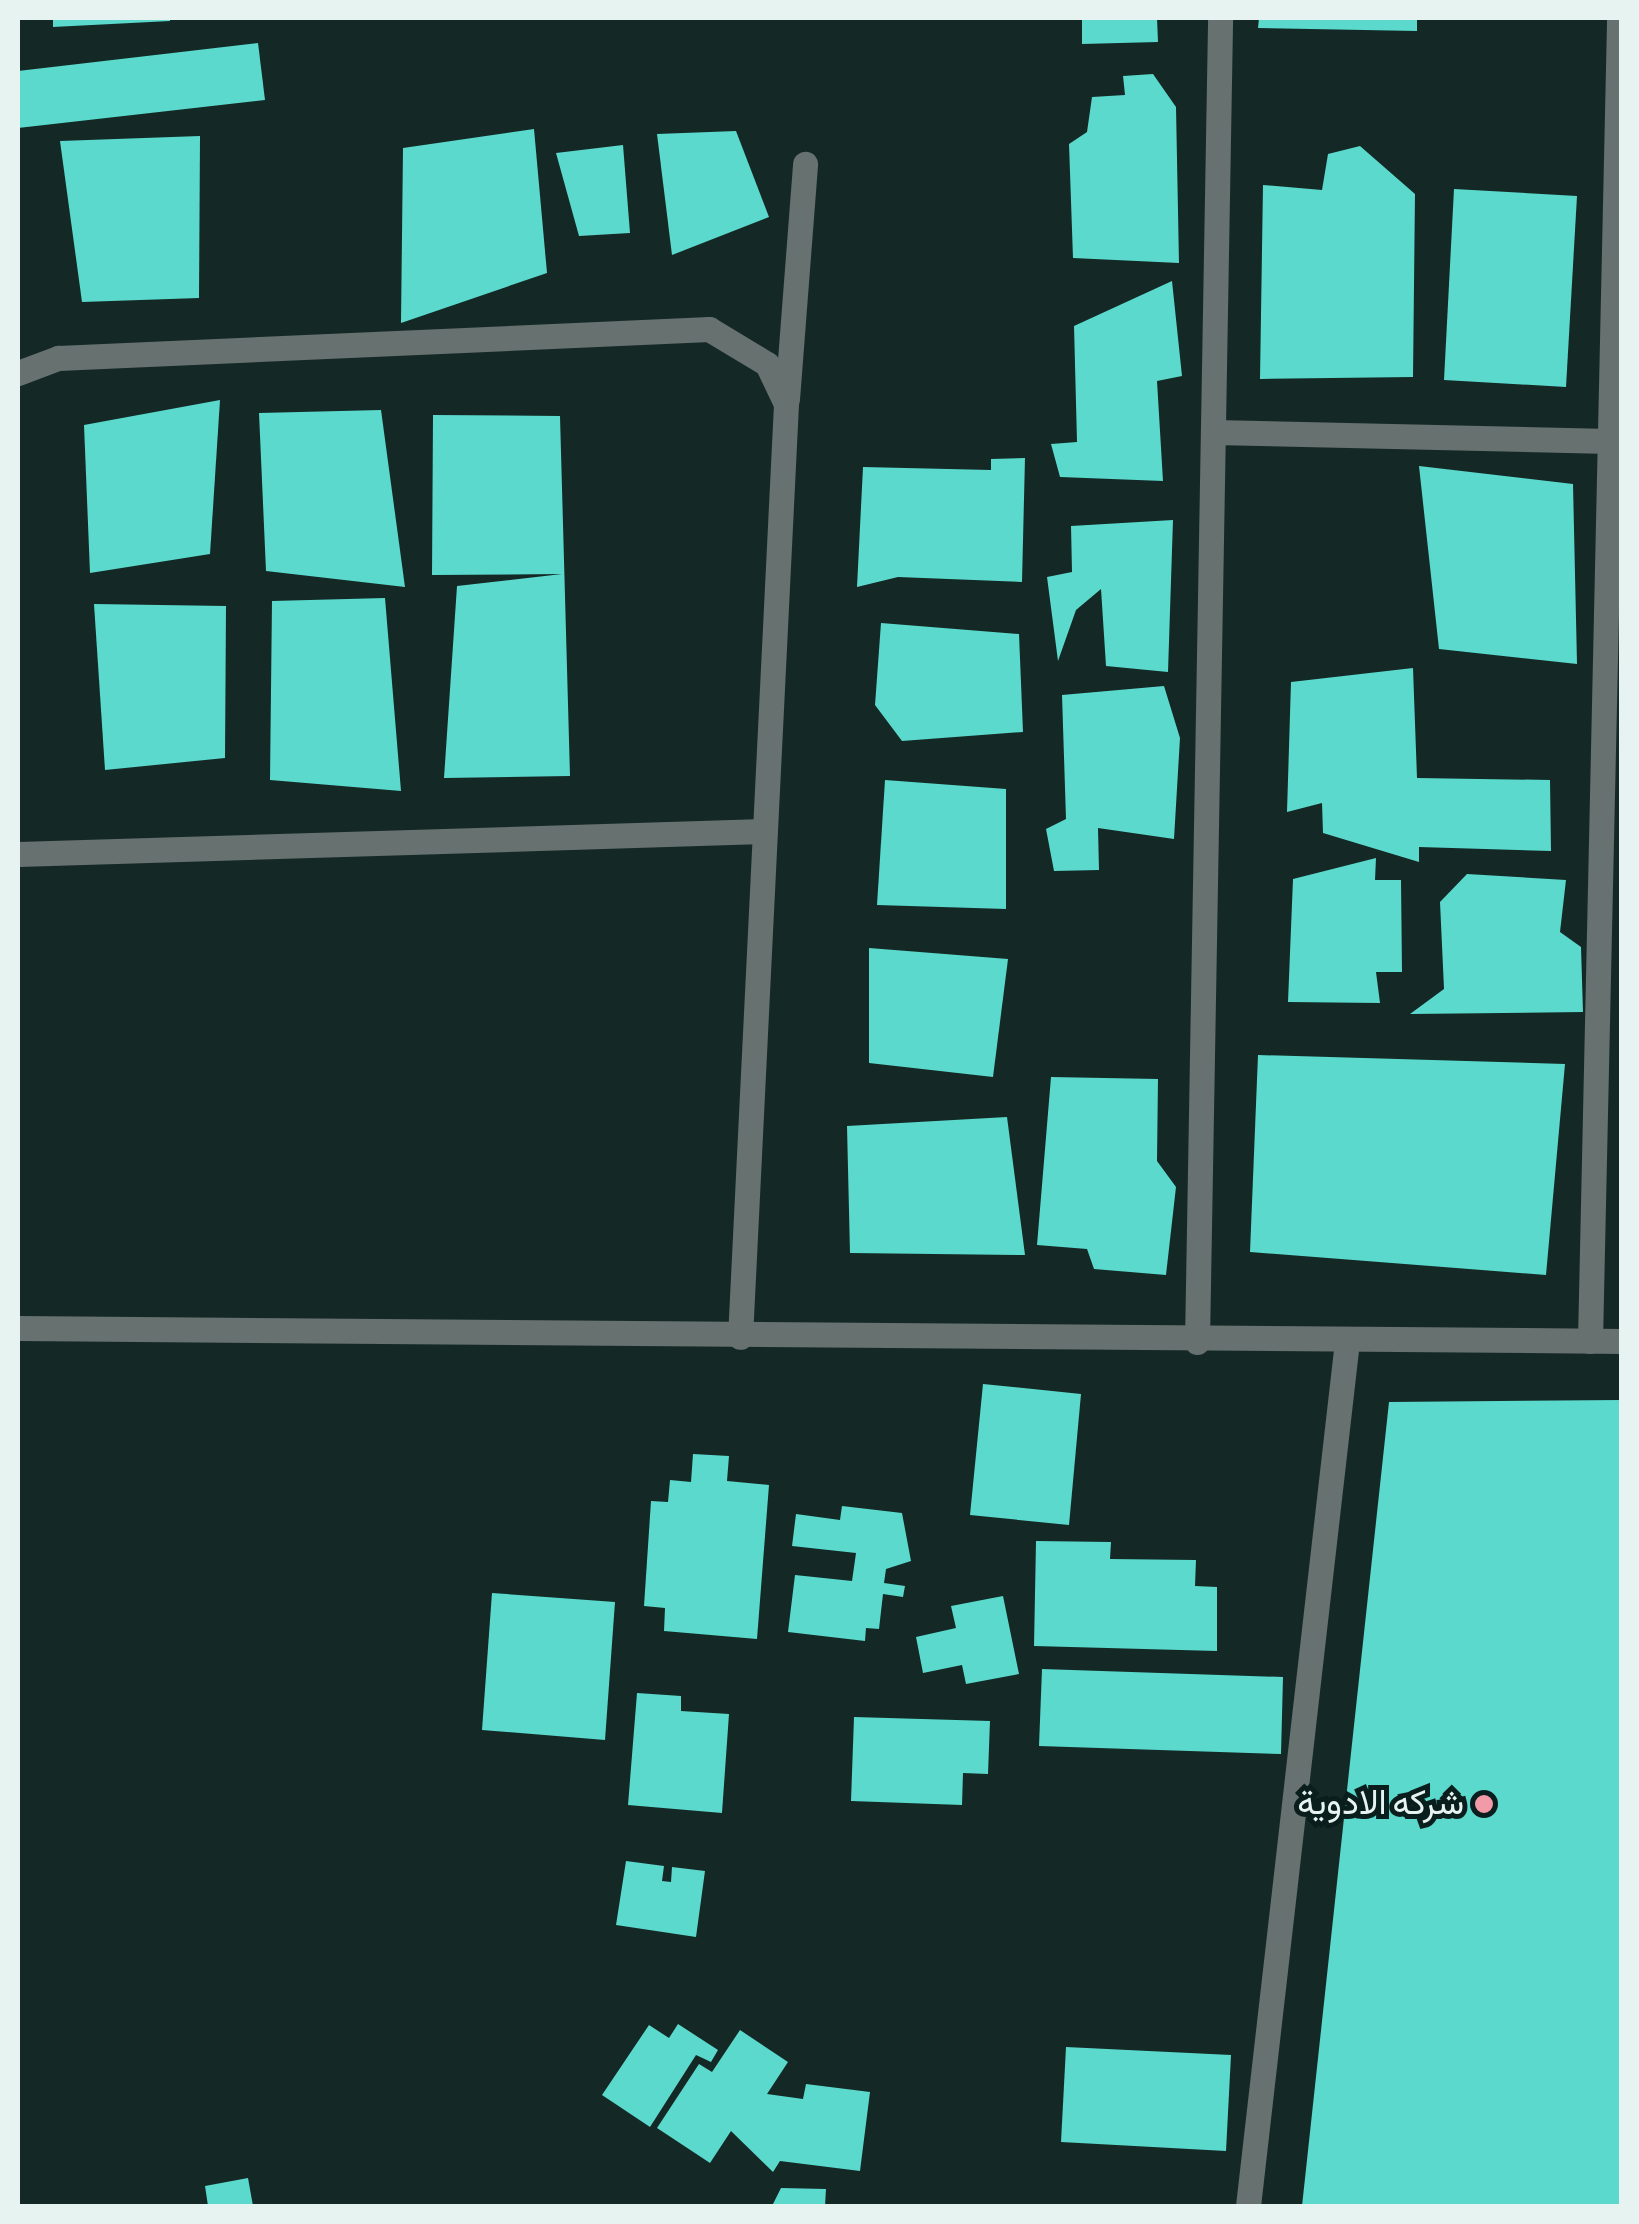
<!DOCTYPE html>
<meta charset="utf-8">
<style>
body{margin:0}
#map{position:relative;width:1639px;height:2224px;overflow:hidden;background:#142926;font-family:"Alegreya Sans",Vazirmatn,sans-serif}
div>[style]{position:absolute}
.building>*{inset:0;background:#5ad9cc}
.street>*{height:25px;margin:-12.5px;padding:0 12.5px;transform-origin:12.5px;border-radius:12.5px;background:#67716f}
.dots>*{width:28px;height:28px;translate:-50% -50%;box-sizing:border-box;border:5px solid #0a1f1d;border-radius:50%}
span{translate:-50% -50%;white-space:nowrap;text-align:center;line-height:1.15;-webkit-text-stroke:10px #0a1f1d;paint-order:stroke}
.poi-label{font-size:35px;color:#e6f3f1}
.right{translate:-100% -50%;text-align:right}
.frame{position:absolute;inset:0;border:20px solid #e6f3f1;pointer-events:none}
</style>
<div id="map">
<div class="building">
<div style="clip-path:polygon(53px 18px,170px 18px,170px 21px,53px 27px)"></div>
<div style="clip-path:polygon(1082px 18px,1157px 18px,1158px 42px,1082px 44px)"></div>
<div style="clip-path:polygon(1259px 18px,1417px 18px,1417px 31px,1258px 28px)"></div>
<div style="clip-path:polygon(258px 43px,265px 100px,18px 128px,18px 71px)"></div>
<div style="clip-path:polygon(1153px 74px,1176px 107px,1179px 263px,1073px 258px,1069px 144px,1087px 132px,1092px 97px,1125px 95px,1123px 76px)"></div>
<div style="clip-path:polygon(534px 129px,547px 273px,401px 323px,403px 148px)"></div>
<div style="clip-path:polygon(736px 131px,769px 217px,672px 255px,657px 134px)"></div>
<div style="clip-path:polygon(200px 136px,199px 298px,82px 302px,60px 141px)"></div>
<div style="clip-path:polygon(623px 145px,630px 233px,579px 236px,556px 153px)"></div>
<div style="clip-path:polygon(1360px 146px,1415px 194px,1413px 377px,1260px 379px,1263px 185px,1322px 190px,1328px 154px)"></div>
<div style="clip-path:polygon(1454px 189px,1577px 196px,1566px 387px,1444px 380px)"></div>
<div style="clip-path:polygon(1172px 281px,1182px 376px,1157px 381px,1163px 481px,1060px 477px,1051px 444px,1077px 442px,1074px 326px)"></div>
<div style="clip-path:polygon(220px 400px,210px 554px,90px 573px,84px 425px)"></div>
<div style="clip-path:polygon(381px 410px,405px 587px,266px 571px,259px 413px)"></div>
<div style="clip-path:polygon(433px 415px,560px 416px,570px 776px,444px 778px,457px 586px,562px 574px,432px 575px)"></div>
<div style="clip-path:polygon(1025px 458px,1022px 582px,898px 577px,857px 587px,863px 467px,991px 470px,991px 459px)"></div>
<div style="clip-path:polygon(1419px 466px,1573px 484px,1577px 664px,1439px 649px)"></div>
<div style="clip-path:polygon(1173px 520px,1168px 672px,1106px 666px,1101px 589px,1076px 610px,1058px 661px,1047px 577px,1072px 572px,1071px 526px)"></div>
<div style="clip-path:polygon(385px 598px,401px 791px,270px 780px,272px 601px)"></div>
<div style="clip-path:polygon(94px 604px,226px 606px,225px 758px,105px 770px)"></div>
<div style="clip-path:polygon(881px 623px,1019px 634px,1023px 732px,902px 741px,875px 705px)"></div>
<div style="clip-path:polygon(1413px 668px,1417px 778px,1550px 780px,1551px 851px,1419px 847px,1419px 862px,1323px 833px,1322px 803px,1287px 812px,1291px 682px)"></div>
<div style="clip-path:polygon(1164px 686px,1180px 738px,1174px 839px,1098px 828px,1099px 870px,1054px 871px,1046px 829px,1066px 819px,1062px 695px)"></div>
<div style="clip-path:polygon(885px 780px,1006px 789px,1006px 909px,877px 905px)"></div>
<div style="clip-path:polygon(1376px 858px,1375px 880px,1401px 880px,1402px 972px,1376px 972px,1380px 1003px,1288px 1002px,1293px 879px)"></div>
<div style="clip-path:polygon(1467px 874px,1566px 880px,1560px 932px,1581px 947px,1583px 1012px,1410px 1014px,1444px 989px,1440px 902px)"></div>
<div style="clip-path:polygon(869px 948px,1008px 959px,993px 1077px,869px 1063px)"></div>
<div style="clip-path:polygon(1258px 1055px,1565px 1064px,1546px 1275px,1250px 1252px)"></div>
<div style="clip-path:polygon(1051px 1077px,1158px 1079px,1157px 1161px,1176px 1187px,1166px 1275px,1094px 1269px,1087px 1249px,1037px 1245px)"></div>
<div style="clip-path:polygon(1007px 1117px,1025px 1255px,850px 1253px,847px 1126px)"></div>
<div style="clip-path:polygon(983px 1384px,1081px 1394px,1069px 1525px,970px 1515px)"></div>
<div style="clip-path:polygon(1622px 1400px,1622px 2206px,1302px 2206px,1389px 1402px)"></div>
<div style="clip-path:polygon(693px 1454px,729px 1456px,727px 1481px,769px 1485px,757px 1639px,664px 1631px,665px 1608px,644px 1606px,651px 1501px,668px 1502px,670px 1480px,691px 1482px)"></div>
<div style="clip-path:polygon(842px 1506px,902px 1513px,911px 1561px,886px 1569px,884px 1583px,905px 1586px,903px 1597px,883px 1594px,879px 1629px,866px 1628px,865px 1641px,788px 1632px,795px 1575px,852px 1581px,856px 1553px,792px 1546px,796px 1514px,840px 1520px)"></div>
<div style="clip-path:polygon(1036px 1541px,1111px 1542px,1110px 1559px,1196px 1560px,1195px 1586px,1217px 1587px,1217px 1651px,1034px 1646px)"></div>
<div style="clip-path:polygon(492px 1593px,615px 1602px,605px 1740px,482px 1730px)"></div>
<div style="clip-path:polygon(1003px 1596px,1019px 1674px,966px 1684px,962px 1665px,923px 1673px,916px 1637px,956px 1628px,951px 1606px)"></div>
<div style="clip-path:polygon(1042px 1669px,1283px 1677px,1281px 1754px,1039px 1746px)"></div>
<div style="clip-path:polygon(637px 1693px,681px 1696px,681px 1711px,729px 1714px,722px 1813px,628px 1805px)"></div>
<div style="clip-path:polygon(854px 1717px,990px 1721px,988px 1774px,963px 1773px,962px 1805px,851px 1801px)"></div>
<div style="clip-path:polygon(626px 1861px,664px 1866px,662px 1881px,671px 1882px,672px 1867px,705px 1871px,696px 1937px,616px 1925px)"></div>
<div style="clip-path:polygon(678px 2024px,718px 2050px,711px 2062px,696px 2055px,650px 2127px,602px 2095px,649px 2025px,669px 2038px)"></div>
<div style="clip-path:polygon(740px 2030px,788px 2062px,767px 2094px,803px 2099px,806px 2084px,870px 2092px,860px 2171px,780px 2161px,773px 2172px,731px 2131px,710px 2163px,657px 2128px,699px 2064px,712px 2072px)"></div>
<div style="clip-path:polygon(1066px 2047px,1231px 2055px,1226px 2151px,1061px 2142px)"></div>
<div style="clip-path:polygon(248px 2178px,253px 2206px,208px 2206px,205px 2186px)"></div>
<div style="clip-path:polygon(781px 2188px,826px 2189px,825px 2206px,772px 2206px)"></div>
</div>
<div class="street">
<div style="left:18px;top:373px;width:43px;rotate:-20.6deg"></div>
<div style="left:58px;top:358px;width:652px;rotate:-2.55deg"></div>
<div style="left:709px;top:329px;width:68px;rotate:31.1deg"></div>
<div style="left:767px;top:364px;width:44px;rotate:64.6deg"></div>
<div style="left:786px;top:404px;width:934px;rotate:92.82deg"></div>
<div style="left:787px;top:399px;width:236px;rotate:-85.6deg"></div>
<div style="left:1213px;top:432px;width:397px;rotate:1.3deg"></div>
<div style="left:18px;top:854px;width:747px;rotate:-1.76deg"></div>
<div style="left:18px;top:1328px;width:1604px;rotate:0.46deg"></div>
<div style="left:1590px;top:1341px;width:1323px;rotate:-88.74deg"></div>
<div style="left:1197px;top:1342px;width:1324px;rotate:-89deg"></div>
<div style="left:1248px;top:2206px;width:871px;rotate:-83.47deg"></div>
</div>
<div class="dots">
<div style="left:1484px;top:1804px;background:#f39aa9"></div>
</div>
<div class="poi-label">
<span class="right" style="left:1464px;top:1804px">شركه الادوية</span>
</div>
<div class="frame"></div>
</div>
